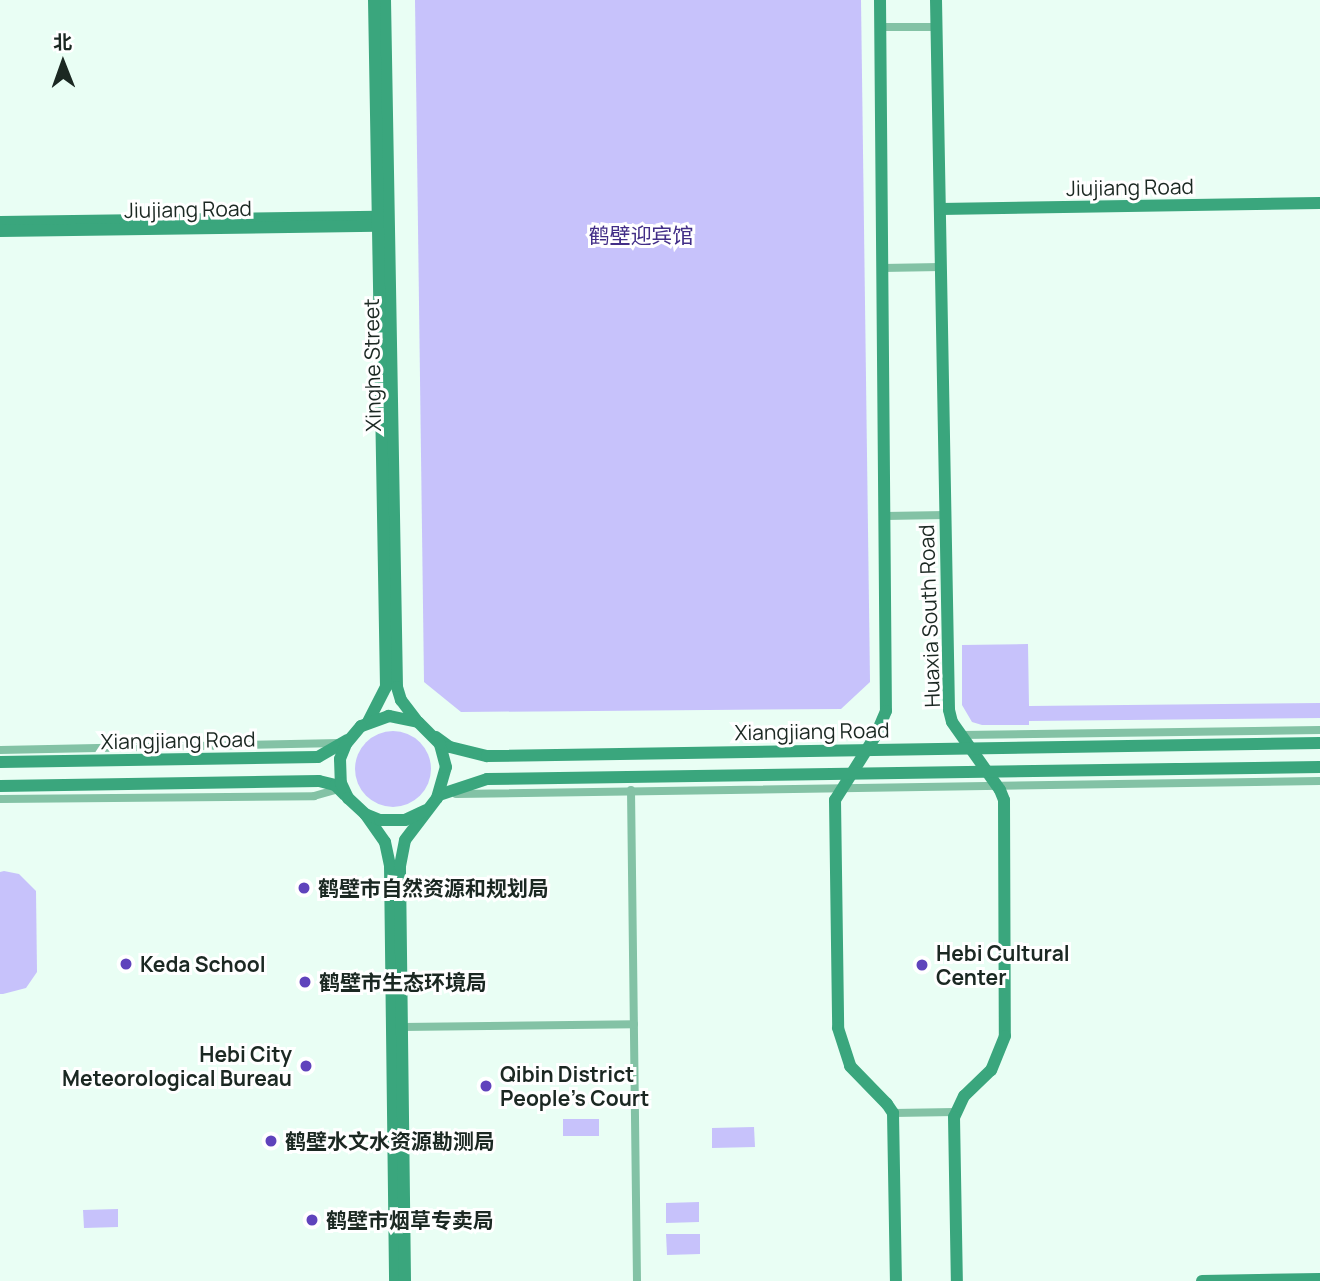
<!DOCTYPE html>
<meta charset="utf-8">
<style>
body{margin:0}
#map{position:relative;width:1320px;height:1281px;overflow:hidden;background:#e9fef4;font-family:Manrope,"Noto Sans SC",sans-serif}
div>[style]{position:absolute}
.green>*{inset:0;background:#c7c2fb}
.round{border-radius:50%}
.street>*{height:8px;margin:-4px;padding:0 4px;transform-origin:4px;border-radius:4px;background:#83c2a5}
.secondary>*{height:12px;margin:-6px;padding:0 6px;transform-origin:6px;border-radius:6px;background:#3aa67d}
.dots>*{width:19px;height:19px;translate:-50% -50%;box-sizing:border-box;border:4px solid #fff;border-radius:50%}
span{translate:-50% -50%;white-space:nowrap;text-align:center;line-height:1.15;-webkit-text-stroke:6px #fff;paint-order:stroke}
.street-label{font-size:21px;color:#1b2822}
.park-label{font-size:21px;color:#422e87}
.poi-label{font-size:21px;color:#1b2822;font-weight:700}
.left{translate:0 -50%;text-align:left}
.right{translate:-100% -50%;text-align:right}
.north{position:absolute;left:28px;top:28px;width:70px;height:70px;-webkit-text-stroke:5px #fff;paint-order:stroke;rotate:359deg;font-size:19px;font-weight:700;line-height:28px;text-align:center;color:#1b2822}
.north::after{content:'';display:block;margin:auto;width:24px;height:32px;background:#1b2822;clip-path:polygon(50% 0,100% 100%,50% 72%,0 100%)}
</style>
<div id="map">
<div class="green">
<div style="clip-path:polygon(415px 0,861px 0,870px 682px,841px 709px,461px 712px,424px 682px)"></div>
<div style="clip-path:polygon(1028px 644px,1029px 706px,1320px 703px,1320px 718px,1029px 721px,1029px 725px,982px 725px,972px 722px,962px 705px,962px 645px)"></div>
<div class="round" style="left:355px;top:731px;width:76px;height:76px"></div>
<div style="clip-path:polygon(4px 871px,19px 874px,36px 891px,37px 972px,26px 988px,3px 994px,0 994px,0 872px)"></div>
<div style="clip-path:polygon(563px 1119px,599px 1119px,599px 1136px,563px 1136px)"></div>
<div style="clip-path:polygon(754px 1127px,755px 1147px,712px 1148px,712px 1128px)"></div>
<div style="clip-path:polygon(699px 1202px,699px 1222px,666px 1223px,666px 1203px)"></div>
<div style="clip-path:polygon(118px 1209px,118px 1227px,84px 1228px,83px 1210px)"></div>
<div style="clip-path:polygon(666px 1234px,700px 1234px,700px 1254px,667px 1255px)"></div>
</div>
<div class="street">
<div style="left:880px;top:27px;width:57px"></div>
<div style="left:882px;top:268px;width:59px;rotate:-1deg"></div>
<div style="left:885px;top:516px;width:61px;rotate:-0.9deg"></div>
<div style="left:962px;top:735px;width:358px;rotate:-0.8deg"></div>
<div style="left:0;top:750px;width:340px;rotate:-1.2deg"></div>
<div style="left:631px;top:790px;width:491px;rotate:89.3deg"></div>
<div style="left:456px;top:794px;width:864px;rotate:-0.86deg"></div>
<div style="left:0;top:799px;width:314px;rotate:-0.5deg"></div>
<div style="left:314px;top:796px;width:25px;rotate:-16deg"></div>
<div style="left:402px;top:1027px;width:232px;rotate:-0.7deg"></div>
<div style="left:893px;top:1113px;width:62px;rotate:-0.9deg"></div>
</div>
<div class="secondary">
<div style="left:385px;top:0;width:687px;rotate:89deg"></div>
<div style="left:397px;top:687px;width:14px;rotate:73deg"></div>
<div style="left:401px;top:700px;width:25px;rotate:53deg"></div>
<div style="left:880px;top:0;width:711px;rotate:89.52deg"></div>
<div style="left:886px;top:711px;width:26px;rotate:113deg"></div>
<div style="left:876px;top:735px;width:77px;rotate:122.2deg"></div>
<div style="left:835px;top:800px;width:228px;rotate:89.2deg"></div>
<div style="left:838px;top:1028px;width:40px;rotate:72deg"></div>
<div style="left:850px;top:1066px;width:53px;rotate:45.8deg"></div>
<div style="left:887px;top:1104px;width:11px;rotate:56deg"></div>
<div style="left:893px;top:1113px;width:168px;rotate:89deg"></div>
<div style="left:936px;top:0;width:710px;rotate:88.95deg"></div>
<div style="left:949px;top:710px;width:12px;rotate:76deg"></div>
<div style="left:952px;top:722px;width:83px;rotate:54.8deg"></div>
<div style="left:1000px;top:790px;width:11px;rotate:68deg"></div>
<div style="left:1004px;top:800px;width:236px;rotate:89.8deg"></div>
<div style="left:1005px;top:1036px;width:37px;rotate:112deg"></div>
<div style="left:991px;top:1070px;width:37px;rotate:136deg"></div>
<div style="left:964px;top:1096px;width:23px;rotate:115deg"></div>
<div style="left:954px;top:1117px;width:164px;rotate:89deg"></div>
<div style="left:940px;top:209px;width:380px;rotate:-0.9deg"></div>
<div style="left:0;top:222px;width:377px;rotate:-0.8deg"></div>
<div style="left:0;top:231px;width:377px;rotate:-0.8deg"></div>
<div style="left:368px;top:722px;width:39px;rotate:-63deg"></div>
<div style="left:386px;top:687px;width:687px;rotate:-91deg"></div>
<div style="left:436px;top:737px;width:17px;rotate:36deg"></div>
<div style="left:450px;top:747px;width:38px;rotate:14deg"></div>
<div style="left:487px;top:756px;width:833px;rotate:-0.89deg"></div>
<div style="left:0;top:762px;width:318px;rotate:-0.9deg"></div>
<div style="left:318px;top:757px;width:34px;rotate:-30deg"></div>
<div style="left:0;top:786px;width:319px;rotate:-0.9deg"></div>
<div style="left:319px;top:781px;width:16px;rotate:14deg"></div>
<div style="left:335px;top:785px;width:14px;rotate:45deg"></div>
<div style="left:439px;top:795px;width:51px;rotate:-18.4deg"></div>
<div style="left:487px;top:779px;width:833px;rotate:-0.83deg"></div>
<div style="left:366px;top:815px;width:33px;rotate:55deg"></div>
<div style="left:385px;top:842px;width:25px;rotate:78deg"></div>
<div style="left:390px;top:866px;width:415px;rotate:89.3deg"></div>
<div style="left:405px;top:1281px;width:415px;rotate:-90.7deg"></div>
<div style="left:400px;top:866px;width:26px;rotate:-79deg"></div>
<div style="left:405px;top:840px;width:53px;rotate:-52.7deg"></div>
<div style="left:437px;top:798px;width:32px;rotate:-74deg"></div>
<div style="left:446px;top:767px;width:24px;rotate:-105deg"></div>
<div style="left:440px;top:744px;width:31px;rotate:-135deg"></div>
<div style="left:418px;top:722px;width:30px;rotate:-168deg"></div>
<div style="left:389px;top:716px;width:30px;rotate:160deg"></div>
<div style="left:361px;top:726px;width:23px;rotate:130deg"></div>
<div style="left:346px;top:744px;width:16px;rotate:112deg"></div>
<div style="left:340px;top:759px;width:24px;rotate:88deg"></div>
<div style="left:341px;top:783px;width:17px;rotate:65deg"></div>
<div style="left:348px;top:798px;width:23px;rotate:43deg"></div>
<div style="left:365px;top:814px;width:16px;rotate:22deg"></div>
<div style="left:380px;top:820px;width:25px"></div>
<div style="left:405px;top:820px;width:23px;rotate:-25deg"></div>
<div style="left:1202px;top:1281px;width:118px;rotate:-1deg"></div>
</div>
<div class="dots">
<div style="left:304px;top:888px;background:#5f43bc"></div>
<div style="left:126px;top:964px;background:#5f43bc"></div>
<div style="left:922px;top:965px;background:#5f43bc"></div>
<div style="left:305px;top:982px;background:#5f43bc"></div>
<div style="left:306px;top:1066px;background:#5f43bc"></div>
<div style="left:486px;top:1086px;background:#5f43bc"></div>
<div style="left:271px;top:1141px;background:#5f43bc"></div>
<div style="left:312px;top:1220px;background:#5f43bc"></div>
</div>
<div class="street-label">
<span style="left:1130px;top:187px;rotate:-1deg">Jiujiang Road</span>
<span style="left:188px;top:209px;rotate:-1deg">Jiujiang Road</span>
<span style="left:372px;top:365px;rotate:-91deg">Xinghe Street</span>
<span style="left:929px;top:616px;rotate:-92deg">Huaxia South Road</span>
<span style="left:812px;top:731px;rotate:-1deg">Xiangjiang Road</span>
<span style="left:178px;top:740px;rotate:-1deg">Xiangjiang Road</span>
</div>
<div class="park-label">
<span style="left:641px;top:235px">鹤壁迎宾馆</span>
</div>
<div class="poi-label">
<span class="left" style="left:318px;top:888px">鹤壁市自然资源和规划局</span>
<span class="left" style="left:936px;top:965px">Hebi Cultural<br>Center</span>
<span class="left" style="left:140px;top:964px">Keda School</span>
<span class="left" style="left:319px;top:982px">鹤壁市生态环境局</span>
<span class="right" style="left:292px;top:1066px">Hebi City<br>Meteorological Bureau</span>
<span class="left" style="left:500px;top:1086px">Qibin District<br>People's Court</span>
<span class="left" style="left:285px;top:1141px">鹤壁水文水资源勘测局</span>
<span class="left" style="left:326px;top:1220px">鹤壁市烟草专卖局</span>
</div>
<div class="north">北</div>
</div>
